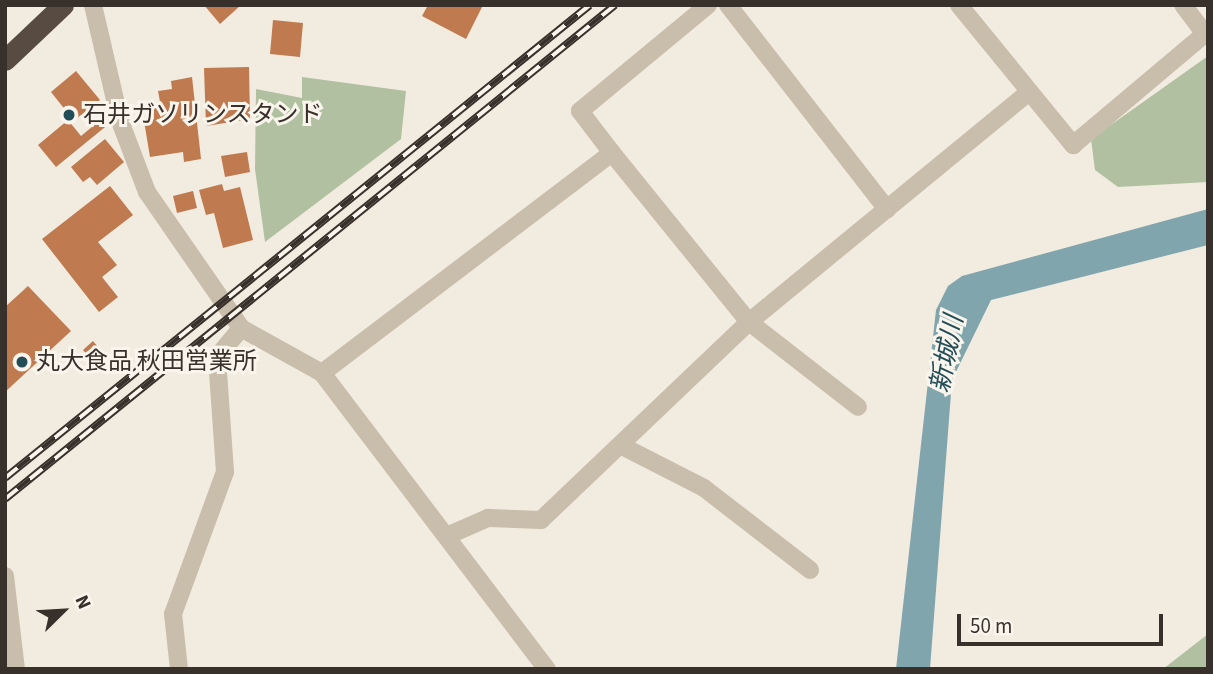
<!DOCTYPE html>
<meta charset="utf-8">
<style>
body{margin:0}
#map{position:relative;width:1213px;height:674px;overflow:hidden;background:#f2ebdf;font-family:"Source Sans 3","Noto Sans JP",sans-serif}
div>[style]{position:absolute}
.green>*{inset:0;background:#b1c0a0}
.water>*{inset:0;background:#80a5ad}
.building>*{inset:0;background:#bf7a4f}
.minor>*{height:18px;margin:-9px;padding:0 9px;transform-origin:9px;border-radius:9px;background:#c9bdab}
.highway>*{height:21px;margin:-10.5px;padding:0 10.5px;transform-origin:10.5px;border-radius:10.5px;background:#584c42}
.rail>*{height:8px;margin-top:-4px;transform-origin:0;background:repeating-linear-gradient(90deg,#f9f5ec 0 16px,#38302a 0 32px);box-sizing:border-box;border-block:2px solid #38302a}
.dots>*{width:19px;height:19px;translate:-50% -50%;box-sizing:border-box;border:4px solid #f9f5ec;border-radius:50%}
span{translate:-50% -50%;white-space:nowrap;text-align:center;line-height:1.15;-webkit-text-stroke:6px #f9f5ec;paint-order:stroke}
.poi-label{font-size:24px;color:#38302a}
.left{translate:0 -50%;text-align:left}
.water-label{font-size:26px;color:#224d57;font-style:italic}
.frame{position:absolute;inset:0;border:7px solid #38302a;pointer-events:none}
.north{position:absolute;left:28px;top:576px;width:70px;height:70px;-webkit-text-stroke:5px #f9f5ec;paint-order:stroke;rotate:66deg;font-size:19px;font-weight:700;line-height:28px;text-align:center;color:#38302a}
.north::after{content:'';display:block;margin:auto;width:24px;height:32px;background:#38302a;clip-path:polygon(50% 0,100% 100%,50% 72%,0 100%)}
.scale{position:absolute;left:957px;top:614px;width:206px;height:32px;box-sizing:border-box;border:4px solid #38302a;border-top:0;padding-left:9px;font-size:21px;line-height:24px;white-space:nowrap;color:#38302a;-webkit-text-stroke:5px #f9f5ec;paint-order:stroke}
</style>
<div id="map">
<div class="green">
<div style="clip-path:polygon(1208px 56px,1208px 182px,1118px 187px,1095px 170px,1091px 139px)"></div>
<div style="clip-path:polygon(302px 77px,406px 91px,401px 139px,265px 242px,255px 169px,256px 89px,302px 98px)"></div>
<div style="clip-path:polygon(1208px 634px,1208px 669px,1163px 669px)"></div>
</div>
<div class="water">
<div style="clip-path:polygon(1208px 209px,1208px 245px,991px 300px,952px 380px,930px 669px,896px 669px,936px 310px,948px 286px,962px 276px)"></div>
</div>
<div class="building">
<div style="clip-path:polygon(204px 5px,241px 5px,220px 24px)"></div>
<div style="clip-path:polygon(428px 5px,483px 5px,466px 39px,422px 16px)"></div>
<div style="clip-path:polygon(273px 20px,303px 23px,300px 57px,270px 54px)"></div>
<div style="clip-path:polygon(249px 67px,250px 119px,206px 126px,204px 68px)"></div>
<div style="clip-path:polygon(76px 71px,100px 100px,74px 121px,51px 92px)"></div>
<div style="clip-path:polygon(192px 77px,201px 159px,184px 162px,183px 152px,150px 157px,144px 121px,154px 119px,153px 108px,161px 107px,158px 91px,172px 89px,171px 81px)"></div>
<div style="clip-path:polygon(104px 117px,110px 123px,56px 167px,38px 145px,68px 120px,81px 136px)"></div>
<div style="clip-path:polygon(105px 139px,124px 162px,97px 185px,90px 177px,83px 182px,71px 167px)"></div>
<div style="clip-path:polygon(247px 152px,250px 172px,225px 177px,221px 156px)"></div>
<div style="clip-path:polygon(222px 184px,224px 191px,240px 187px,253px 240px,223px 248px,214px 213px,206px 215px,199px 190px)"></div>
<div style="clip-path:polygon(110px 186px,133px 215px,98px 242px,117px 265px,102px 277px,118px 297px,99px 312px,42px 239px)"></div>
<div style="clip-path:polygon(193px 191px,197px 208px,177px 213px,173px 196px)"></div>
<div style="clip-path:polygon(28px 286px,71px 331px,5px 392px,5px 307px)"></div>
<div style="clip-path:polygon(93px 341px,108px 359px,98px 368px,83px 350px)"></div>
</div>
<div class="minor">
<div style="left:93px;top:5px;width:119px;rotate:76.9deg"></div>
<div style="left:120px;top:121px;width:76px;rotate:69.2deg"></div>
<div style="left:147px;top:192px;width:165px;rotate:55.3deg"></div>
<div style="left:241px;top:328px;width:93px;rotate:29.1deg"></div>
<div style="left:322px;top:373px;width:372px;rotate:52.8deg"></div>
<div style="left:728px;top:5px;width:259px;rotate:52.1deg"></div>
<div style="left:959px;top:5px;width:181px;rotate:50.8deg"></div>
<div style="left:1073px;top:145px;width:172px;rotate:-40.1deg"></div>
<div style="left:1205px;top:34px;width:36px;rotate:-127deg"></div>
<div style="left:612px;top:153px;width:53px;rotate:-127.3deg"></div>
<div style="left:580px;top:111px;width:166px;rotate:-39.6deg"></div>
<div style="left:322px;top:373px;width:364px;rotate:-37.2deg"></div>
<div style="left:612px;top:153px;width:218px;rotate:51deg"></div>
<div style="left:749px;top:322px;width:138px;rotate:37.9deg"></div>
<div style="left:620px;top:445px;width:94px;rotate:27.1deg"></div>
<div style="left:704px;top:488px;width:134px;rotate:37.7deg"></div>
<div style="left:449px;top:535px;width:43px;rotate:-23.6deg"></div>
<div style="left:488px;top:518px;width:53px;rotate:2.2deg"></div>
<div style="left:541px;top:520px;width:287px;rotate:-43.6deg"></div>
<div style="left:749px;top:322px;width:360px;rotate:-39.4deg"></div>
<div style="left:5px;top:576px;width:94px;rotate:83.3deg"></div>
<div style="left:179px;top:669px;width:55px;rotate:-96.2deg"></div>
<div style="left:173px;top:614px;width:151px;rotate:-69.9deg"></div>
<div style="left:225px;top:472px;width:115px;rotate:-94deg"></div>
<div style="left:217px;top:357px;width:38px;rotate:-50deg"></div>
</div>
<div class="highway">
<div style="left:5px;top:60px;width:80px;rotate:-43.5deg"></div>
</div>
<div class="rail">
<div style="left:5px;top:478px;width:752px;rotate:-38.96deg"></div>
<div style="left:5px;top:499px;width:785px;rotate:-39deg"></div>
</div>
<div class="dots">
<div style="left:69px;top:115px;background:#224d57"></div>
<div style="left:22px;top:362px;background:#224d57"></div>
</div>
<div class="poi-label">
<span class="left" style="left:83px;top:115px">石井ガソリンスタンド</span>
<span class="left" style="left:36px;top:362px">丸大食品 秋田営業所</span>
</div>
<div class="water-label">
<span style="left:947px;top:354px;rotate:-79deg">新城川</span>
</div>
<div class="frame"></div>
<div class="north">N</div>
<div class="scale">50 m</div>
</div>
